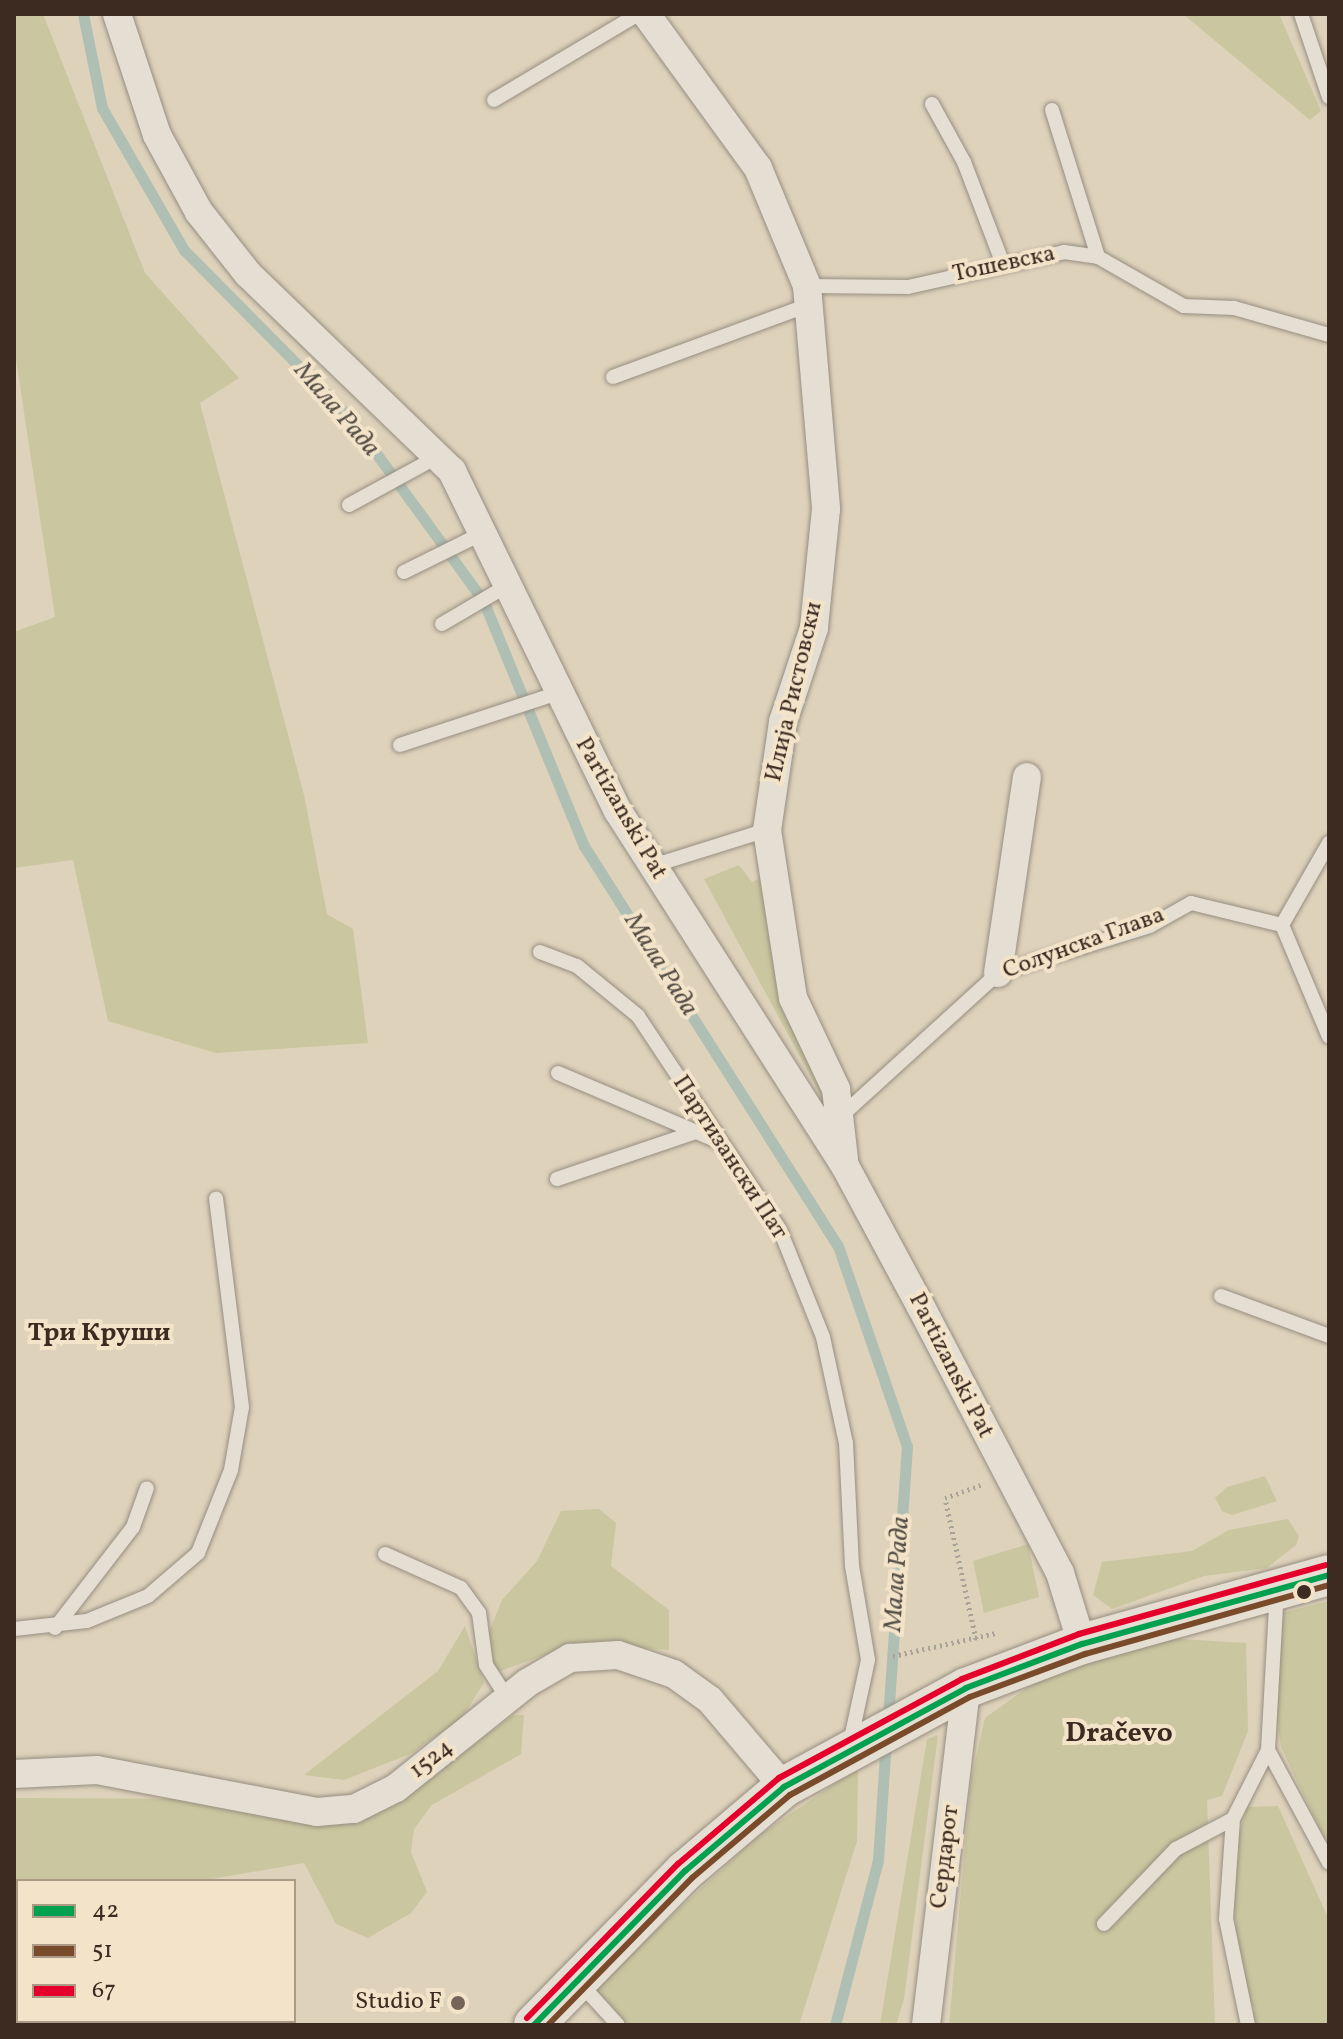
<!DOCTYPE html>
<meta charset="utf-8">
<style>
body{margin:0}
#map{position:relative;width:1343px;height:2039px;overflow:hidden;background:#ded2bb;font-family:Vollkorn,serif}
div>[style]{position:absolute}
.green>*{inset:0;background:#cac69f}
.stream>*{height:11px;margin:-5.5px;padding:0 5.5px;transform-origin:5.5px;border-radius:5.5px;background:#afbfb4}
.path>*{height:5px;margin-top:-2.5px;transform-origin:0;background:repeating-linear-gradient(90deg,#a8a298 0 2px,transparent 0 6px)}
.roads{filter:drop-shadow(0 0 2px #978e80) drop-shadow(0 0 2px #978e80)}
.lane>*{height:14px;margin:-7px;padding:0 7px;transform-origin:7px;border-radius:7px;background:#e4ded3}
.street>*{height:28px;margin:-14px;padding:0 14px;transform-origin:14px;border-radius:14px;background:#e4ded3}
.secondary>*{height:40px;margin:-20px;padding:0 20px;transform-origin:20px;border-radius:20px;background:#e4ded3}
.bus-1>*{height:6px;margin:-3px;padding:0 3px;transform-origin:3px;border-radius:3px;background:#03a04f}
.bus-2>*{height:6px;margin:-3px;padding:0 3px;transform-origin:3px;border-radius:3px;background:#7a4b2a}
.bus-3>*{height:6px;margin:-3px;padding:0 3px;transform-origin:3px;border-radius:3px;background:#e4002b}
.dots>*{width:22px;height:22px;translate:-50% -50%;box-sizing:border-box;border:4px solid #f3e4c9;border-radius:50%}
span{translate:-50% -50%;white-space:nowrap;text-align:center;line-height:1.15;-webkit-text-stroke:8px #f3e4c9;paint-order:stroke}
.street-label{font-size:24px;color:#3d2b22}
.poi-label{font-size:24px;color:#3d2b22}
.right{translate:-100% -50%;text-align:right}
.water-label{font-size:26px;color:#544e46;font-style:italic}
.neighbourhood-label{font-size:26px;color:#3d2b22;font-weight:700}
.quarter-label{font-size:28px;color:#3d2b22;font-weight:700}
.frame{position:absolute;inset:0;border:16px solid #3d2b22;pointer-events:none}
.legend{position:absolute;left:16px;top:1879px;width:280px;height:144px;box-sizing:border-box;background:#f3e4c9;border:2px solid #aa9a86;margin:0;padding:10px 14px;list-style:none;font-size:24px;color:#3d2b22}
.legend li{display:flex;align-items:center;gap:16px;height:40px}
.legend b{width:40px;border:2px solid #aa9a86}
</style>
<div id="map">
<div class="green">
<div style="clip-path:polygon(14px 14px,43px 14px,145px 273px,239px 378px,200px 403px,304px 795px,327px 914px,353px 929px,368px 1043px,216px 1053px,108px 1021px,73px 860px,14px 868px,14px 632px,55px 617px,14px 346px)"></div>
<div style="clip-path:polygon(1183px 14px,1279px 14px,1321px 111px,1310px 120px)"></div>
<div style="clip-path:polygon(739px 865px,752px 882px,770px 873px,830px 1112px,704px 879px)"></div>
<div style="clip-path:polygon(1265px 1476px,1277px 1501px,1232px 1515px,1222px 1511px,1215px 1498px,1227px 1487px)"></div>
<div style="clip-path:polygon(599px 1509px,616px 1523px,611px 1566px,669px 1610px,669px 1650px,575px 1644px,495px 1673px,487px 1637px,502px 1600px,537px 1561px,561px 1511px)"></div>
<div style="clip-path:polygon(1288px 1519px,1299px 1536px,1296px 1545px,1267px 1568px,1204px 1576px,1112px 1609px,1093px 1595px,1102px 1562px,1192px 1551px,1229px 1530px)"></div>
<div style="clip-path:polygon(1028px 1544px,1039px 1597px,984px 1613px,973px 1561px)"></div>
<div style="clip-path:polygon(1329px 1601px,1329px 1849px,1281px 1747px,1271px 1682px,1278px 1614px)"></div>
<div style="clip-path:polygon(465px 1626px,484px 1683px,461px 1719px,410px 1754px,344px 1780px,304px 1775px,438px 1671px)"></div>
<div style="clip-path:polygon(1164px 1638px,1246px 1643px,1248px 1731px,1222px 1796px,1207px 1800px,1215px 2025px,949px 2025px,971px 1780px,985px 1718px,1038px 1680px)"></div>
<div style="clip-path:polygon(513px 1715px,524px 1715px,521px 1754px,432px 1805px,414px 1829px,411px 1852px,427px 1892px,411px 1913px,368px 1938px,336px 1924px,304px 1863px,200px 1881px,18px 1881px,14px 1945px,14px 1798px,401px 1800px)"></div>
<div style="clip-path:polygon(938px 1735px,904px 1999px,896px 2025px,880px 2025px,927px 1739px)"></div>
<div style="clip-path:polygon(858px 1768px,857px 1841px,799px 2025px,610px 2025px,588px 1992px,758px 1836px)"></div>
<div style="clip-path:polygon(1278px 1806px,1329px 1920px,1329px 2025px,1245px 2025px,1255px 2010px,1245px 1992px,1228px 1872px,1247px 1807px)"></div>
</div>
<div class="stream">
<div style="left:83px;top:14px;width:96px;rotate:78.6deg"></div>
<div style="left:102px;top:108px;width:164px;rotate:60deg"></div>
<div style="left:184px;top:250px;width:239px;rotate:45.3deg"></div>
<div style="left:352px;top:420px;width:223px;rotate:54deg"></div>
<div style="left:483px;top:600px;width:266px;rotate:67.7deg"></div>
<div style="left:584px;top:846px;width:474px;rotate:57.6deg"></div>
<div style="left:838px;top:1246px;width:212px;rotate:71deg"></div>
<div style="left:907px;top:1446px;width:275px;rotate:94deg"></div>
<div style="left:835px;top:2025px;width:171px;rotate:-75.4deg"></div>
<div style="left:878px;top:1860px;width:119px;rotate:-86.2deg"></div>
</div>
<div class="path">
<div style="left:976px;top:1639px;width:144px;rotate:-102.4deg"></div>
<div style="left:945px;top:1498px;width:38px;rotate:-20deg"></div>
<div style="left:893px;top:1656px;width:106px;rotate:-12.6deg"></div>
</div>
<div class="roads">
<div class="lane">
<div style="left:1301px;top:14px;width:88px;rotate:71.4deg"></div>
<div style="left:494px;top:100px;width:168px;rotate:-30.8deg"></div>
<div style="left:932px;top:104px;width:66px;rotate:61.1deg"></div>
<div style="left:964px;top:162px;width:109px;rotate:69.1deg"></div>
<div style="left:1052px;top:110px;width:154px;rotate:72.6deg"></div>
<div style="left:807px;top:286px;width:101px;rotate:0.6deg"></div>
<div style="left:908px;top:287px;width:160px;rotate:-12.6deg"></div>
<div style="left:1064px;top:252px;width:34px;rotate:8deg"></div>
<div style="left:1098px;top:257px;width:99px;rotate:29.7deg"></div>
<div style="left:1184px;top:306px;width:50px;rotate:2.3deg"></div>
<div style="left:1234px;top:308px;width:99px;rotate:15.9deg"></div>
<div style="left:613px;top:377px;width:209px;rotate:-20.2deg"></div>
<div style="left:349px;top:505px;width:102px;rotate:-28.6deg"></div>
<div style="left:404px;top:572px;width:86px;rotate:-26.3deg"></div>
<div style="left:442px;top:624px;width:73px;rotate:-30.4deg"></div>
<div style="left:400px;top:745px;width:163px;rotate:-18.2deg"></div>
<div style="left:652px;top:866px;width:121px;rotate:-17.4deg"></div>
<div style="left:1282px;top:925px;width:95px;rotate:-60.2deg"></div>
<div style="left:540px;top:952px;width:40px;rotate:21deg"></div>
<div style="left:577px;top:966px;width:79px;rotate:39.3deg"></div>
<div style="left:638px;top:1016px;width:257px;rotate:56.4deg"></div>
<div style="left:780px;top:1230px;width:115px;rotate:68.1deg"></div>
<div style="left:823px;top:1337px;width:108px;rotate:77.8deg"></div>
<div style="left:846px;top:1443px;width:123px;rotate:87.2deg"></div>
<div style="left:852px;top:1566px;width:95px;rotate:80.3deg"></div>
<div style="left:868px;top:1660px;width:85px;rotate:102.2deg"></div>
<div style="left:558px;top:1073px;width:176px;rotate:23.1deg"></div>
<div style="left:840px;top:1117px;width:214px;rotate:-42.3deg"></div>
<div style="left:998px;top:973px;width:159px;rotate:-17.2deg"></div>
<div style="left:1150px;top:926px;width:47px;rotate:-29.3deg"></div>
<div style="left:1191px;top:903px;width:94px;rotate:13.6deg"></div>
<div style="left:1282px;top:925px;width:121px;rotate:67.2deg"></div>
<div style="left:557px;top:1179px;width:147px;rotate:-18.7deg"></div>
<div style="left:1221px;top:1296px;width:115px;rotate:20.3deg"></div>
<div style="left:385px;top:1554px;width:83px;rotate:24.1deg"></div>
<div style="left:461px;top:1588px;width:31px;rotate:54deg"></div>
<div style="left:479px;top:1613px;width:52px;rotate:82.3deg"></div>
<div style="left:486px;top:1665px;width:40px;rotate:57.1deg"></div>
<div style="left:55px;top:1628px;width:128px;rotate:-52.3deg"></div>
<div style="left:133px;top:1527px;width:41px;rotate:-70.3deg"></div>
<div style="left:14px;top:1629px;width:73px;rotate:-6.3deg"></div>
<div style="left:87px;top:1621px;width:66px;rotate:-22.3deg"></div>
<div style="left:148px;top:1596px;width:66px;rotate:-40.7deg"></div>
<div style="left:198px;top:1553px;width:89px;rotate:-68.3deg"></div>
<div style="left:231px;top:1470px;width:64px;rotate:-80.1deg"></div>
<div style="left:242px;top:1407px;width:210px;rotate:-97.1deg"></div>
<div style="left:1268px;top:1750px;width:128px;rotate:61.6deg"></div>
<div style="left:1104px;top:1924px;width:104px;rotate:-46.2deg"></div>
<div style="left:1176px;top:1849px;width:64px;rotate:-27.8deg"></div>
<div style="left:578px;top:1981px;width:59px;rotate:47.7deg"></div>
<div style="left:1248px;top:2025px;width:108px;rotate:-101.7deg"></div>
<div style="left:1226px;top:1919px;width:100px;rotate:-86deg"></div>
<div style="left:1233px;top:1819px;width:77px;rotate:-63.1deg"></div>
<div style="left:1268px;top:1750px;width:159px;rotate:-86.8deg"></div>
</div>
<div class="street">
<div style="left:117px;top:14px;width:127px;rotate:71.7deg"></div>
<div style="left:157px;top:135px;width:88px;rotate:61.4deg"></div>
<div style="left:199px;top:212px;width:79px;rotate:51.7deg"></div>
<div style="left:248px;top:274px;width:284px;rotate:44deg"></div>
<div style="left:452px;top:471px;width:378px;rotate:64deg"></div>
<div style="left:618px;top:811px;width:421px;rotate:57.4deg"></div>
<div style="left:845px;top:1166px;width:160px;rotate:61.7deg"></div>
<div style="left:921px;top:1307px;width:300px;rotate:62.4deg"></div>
<div style="left:1060px;top:1573px;width:74px;rotate:72.8deg"></div>
<div style="left:646px;top:14px;width:190px;rotate:54deg"></div>
<div style="left:758px;top:168px;width:128px;rotate:67.4deg"></div>
<div style="left:807px;top:286px;width:224px;rotate:85.1deg"></div>
<div style="left:826px;top:509px;width:120px;rotate:95.8deg"></div>
<div style="left:814px;top:628px;width:99px;rotate:108.3deg"></div>
<div style="left:783px;top:722px;width:109px;rotate:98.4deg"></div>
<div style="left:767px;top:830px;width:170px;rotate:81.2deg"></div>
<div style="left:793px;top:998px;width:101px;rotate:64.7deg"></div>
<div style="left:836px;top:1089px;width:70px;rotate:83.5deg"></div>
<div style="left:998px;top:973px;width:198px;rotate:-81.6deg"></div>
<div style="left:14px;top:1774px;width:83px;rotate:-2.8deg"></div>
<div style="left:97px;top:1770px;width:224px;rotate:10.8deg"></div>
<div style="left:317px;top:1812px;width:37px;rotate:-5deg"></div>
<div style="left:354px;top:1809px;width:47px;rotate:-26.6deg"></div>
<div style="left:396px;top:1788px;width:168px;rotate:-38.7deg"></div>
<div style="left:527px;top:1683px;width:50px;rotate:-30.2deg"></div>
<div style="left:570px;top:1658px;width:48px;rotate:-3.6deg"></div>
<div style="left:618px;top:1655px;width:59px;rotate:18.7deg"></div>
<div style="left:674px;top:1674px;width:44px;rotate:35.8deg"></div>
<div style="left:710px;top:1700px;width:114px;rotate:49.6deg"></div>
<div style="left:926px;top:2025px;width:339px;rotate:-83.2deg"></div>
</div>
<div class="secondary">
<div style="left:534px;top:2025px;width:216px;rotate:-45.6deg"></div>
<div style="left:685px;top:1871px;width:130px;rotate:-40.3deg"></div>
<div style="left:784px;top:1787px;width:207px;rotate:-28.5deg"></div>
<div style="left:966px;top:1688px;width:124px;rotate:-20.8deg"></div>
<div style="left:1082px;top:1644px;width:256px;rotate:-15.6deg"></div>
</div>
</div>
<div class="bus-1">
<div style="left:534px;top:2025px;width:216px;rotate:-45.6deg"></div>
<div style="left:685px;top:1871px;width:130px;rotate:-40.3deg"></div>
<div style="left:784px;top:1787px;width:207px;rotate:-28.5deg"></div>
<div style="left:966px;top:1688px;width:124px;rotate:-20.8deg"></div>
<div style="left:1082px;top:1644px;width:256px;rotate:-15.6deg"></div>
</div>
<div class="bus-2">
<div style="left:548px;top:2025px;width:206px;rotate:-45.6deg"></div>
<div style="left:692px;top:1878px;width:128px;rotate:-40.3deg"></div>
<div style="left:790px;top:1795px;width:205px;rotate:-28.6deg"></div>
<div style="left:970px;top:1697px;width:123px;rotate:-20.5deg"></div>
<div style="left:1085px;top:1654px;width:254px;rotate:-15.8deg"></div>
</div>
<div class="bus-3">
<div style="left:527px;top:2018px;width:216px;rotate:-45.6deg"></div>
<div style="left:678px;top:1864px;width:133px;rotate:-40.4deg"></div>
<div style="left:779px;top:1778px;width:208px;rotate:-28.4deg"></div>
<div style="left:962px;top:1679px;width:125px;rotate:-21deg"></div>
<div style="left:1079px;top:1634px;width:256px;rotate:-15.6deg"></div>
</div>
<div class="dots">
<div style="left:1304px;top:1592px;background:#3d2b22"></div>
<div style="left:458px;top:2003px;background:#756558"></div>
</div>
<div class="street-label">
<span style="left:1004px;top:265px;rotate:-12deg">Тошевска</span>
<span style="left:795px;top:692px;rotate:-77deg">Илија Ристовски</span>
<span style="left:620px;top:809px;rotate:60deg">Partizanski Pat</span>
<span style="left:1084px;top:944px;rotate:-20deg">Солунска Глава</span>
<span style="left:729px;top:1158px;rotate:57deg">Партизански Пат</span>
<span style="left:950px;top:1366px;rotate:63deg">Partizanski Pat</span>
<span style="left:432px;top:1760px;rotate:-38deg">1524</span>
<span style="left:946px;top:1857px;rotate:-83deg">Сердарот</span>
</div>
<div class="poi-label">
<span class="right" style="left:442px;top:2003px">Studio F</span>
</div>
<div class="water-label">
<span style="left:336px;top:410px;rotate:49deg">Мала Рада</span>
<span style="left:660px;top:965px;rotate:58deg">Мала Рада</span>
<span style="left:898px;top:1574px;rotate:-86deg">Мала Рада</span>
</div>
<div class="neighbourhood-label">
<span style="left:99px;top:1334px">Три Круши</span>
</div>
<div class="quarter-label">
<span style="left:1119px;top:1734px">Dračevo</span>
</div>
<div class="frame"></div>
<ul class="legend">
<li><b style="height:10px;background:#03a04f"></b>42</li>
<li><b style="height:10px;background:#7a4b2a"></b>51</li>
<li><b style="height:10px;background:#e4002b"></b>67</li>
</ul>
</div>
